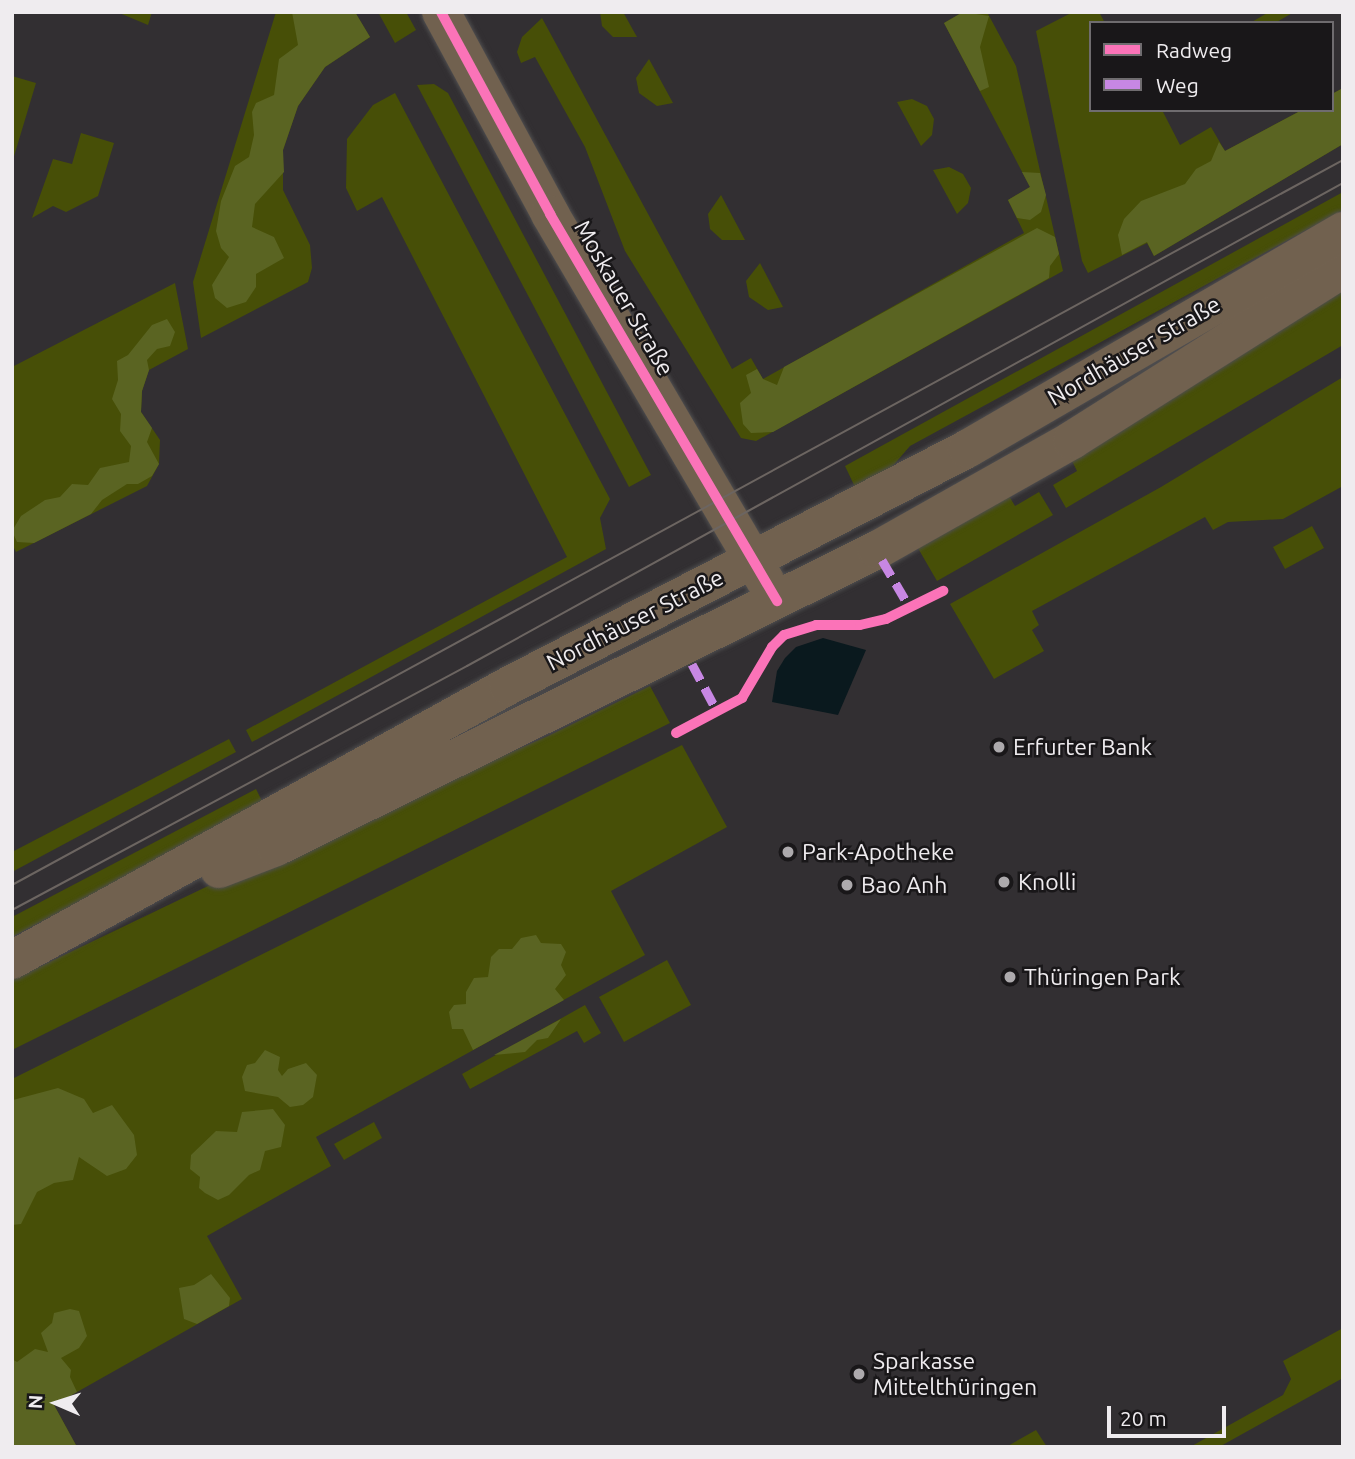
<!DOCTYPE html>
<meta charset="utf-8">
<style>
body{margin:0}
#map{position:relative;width:1355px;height:1459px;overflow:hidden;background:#322f32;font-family:Ubuntu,sans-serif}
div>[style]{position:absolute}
.green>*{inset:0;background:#474f07}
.forest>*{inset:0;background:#5a6422}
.water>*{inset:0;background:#0a191e}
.roads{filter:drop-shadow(0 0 2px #4f4e4f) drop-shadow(0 0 2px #4f4e4f)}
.secondary>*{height:38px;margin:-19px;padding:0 19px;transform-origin:19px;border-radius:19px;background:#71614f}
.tram>*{height:2px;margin:-1px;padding:0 1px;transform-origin:1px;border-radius:1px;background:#6c6561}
.quiet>*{height:9px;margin-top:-4.5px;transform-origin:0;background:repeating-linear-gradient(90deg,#c787e3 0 18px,transparent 0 27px)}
.cycleway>*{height:10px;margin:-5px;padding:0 5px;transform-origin:5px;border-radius:5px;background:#fb73b8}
.dots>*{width:19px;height:19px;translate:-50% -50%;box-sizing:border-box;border:4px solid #191719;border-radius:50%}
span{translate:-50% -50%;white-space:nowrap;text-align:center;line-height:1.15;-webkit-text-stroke:5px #191719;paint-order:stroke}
.street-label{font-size:23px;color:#efecef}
.poi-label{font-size:23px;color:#efecef}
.left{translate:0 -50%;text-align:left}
.frame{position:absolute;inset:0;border:14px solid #efecef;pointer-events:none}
.legend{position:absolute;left:1089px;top:21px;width:245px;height:91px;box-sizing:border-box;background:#191719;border:2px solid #6f6c6f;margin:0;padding:9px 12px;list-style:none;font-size:21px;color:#efecef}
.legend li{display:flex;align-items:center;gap:14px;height:35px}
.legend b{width:35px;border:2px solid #6f6c6f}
.north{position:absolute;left:21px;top:1368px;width:70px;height:70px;-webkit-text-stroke:5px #191719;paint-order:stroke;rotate:273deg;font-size:19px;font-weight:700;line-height:28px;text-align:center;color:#efecef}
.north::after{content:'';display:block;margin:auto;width:24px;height:32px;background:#efecef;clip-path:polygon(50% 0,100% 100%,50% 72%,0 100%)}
.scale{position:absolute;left:1107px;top:1406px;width:119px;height:32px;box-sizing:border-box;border:4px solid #efecef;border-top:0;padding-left:9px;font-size:21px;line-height:24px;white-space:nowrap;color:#efecef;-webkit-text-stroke:5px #191719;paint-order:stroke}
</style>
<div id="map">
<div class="green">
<div style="clip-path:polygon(117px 12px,152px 12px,148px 25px)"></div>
<div style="clip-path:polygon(276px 12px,355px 12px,370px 37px,325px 67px,298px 106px,283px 150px,283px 190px,310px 245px,312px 268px,308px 282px,201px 338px,193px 282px)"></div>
<div style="clip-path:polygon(378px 12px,406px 12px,416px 30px,395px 43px)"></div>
<div style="clip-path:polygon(600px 12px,623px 12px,637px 37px,613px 37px,602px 26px)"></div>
<div style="clip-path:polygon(963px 12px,987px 12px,1016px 66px,1063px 271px,756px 441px,741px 438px,625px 251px,585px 147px,535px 57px,521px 63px,517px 52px,522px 37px,542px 18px,732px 369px,751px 358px,763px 379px,1024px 233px,1008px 200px,1030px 187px,944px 23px)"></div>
<div style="clip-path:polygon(1073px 12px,1099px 12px,1105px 23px,1091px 23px,1091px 110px,1162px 110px,1180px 145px,1211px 127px,1225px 151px,1302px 110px,1332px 110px,1332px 94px,1343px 88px,1343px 144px,1154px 256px,1147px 243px,1088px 273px,1082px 261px,1036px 31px)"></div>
<div style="clip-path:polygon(1269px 12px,1294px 12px,1275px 23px,1250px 23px)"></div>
<div style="clip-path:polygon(649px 59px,673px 103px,657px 106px,639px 93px,636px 78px)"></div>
<div style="clip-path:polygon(12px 76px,36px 83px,12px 163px)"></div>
<div style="clip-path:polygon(434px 84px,448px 93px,651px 475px,629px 487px,417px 85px)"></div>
<div style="clip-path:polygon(395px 93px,610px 499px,600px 518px,606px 549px,252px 742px,246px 730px,567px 557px,382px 197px,357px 211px,346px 188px,347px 139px,373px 105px)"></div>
<div style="clip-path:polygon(912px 99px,927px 106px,934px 119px,932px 135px,921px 146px,897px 102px)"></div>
<div style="clip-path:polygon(81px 133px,114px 143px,98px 196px,66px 212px,53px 206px,32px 218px,53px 159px,72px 164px)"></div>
<div style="clip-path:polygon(949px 167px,963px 174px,971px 188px,968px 203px,957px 214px,933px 170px)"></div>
<div style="clip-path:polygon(1343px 192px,1343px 210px,910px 446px,891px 468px,855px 487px,845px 466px)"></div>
<div style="clip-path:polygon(721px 195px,745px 240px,722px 240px,710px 229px,708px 214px)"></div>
<div style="clip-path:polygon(760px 263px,783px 307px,768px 310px,749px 297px,746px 281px)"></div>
<div style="clip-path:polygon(175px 283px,188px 349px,149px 370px,142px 391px,141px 412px,160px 440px,159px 464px,147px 486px,16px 552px,12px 544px,12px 367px)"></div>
<div style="clip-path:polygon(1343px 283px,1343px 345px,1066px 508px,1053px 485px,1077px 471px,1069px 455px)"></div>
<div style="clip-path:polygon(1343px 377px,1343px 486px,1283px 519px,1228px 522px,1213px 530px,1205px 517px,1032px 611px,1039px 625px,1032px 630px,1044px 651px,994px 679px,950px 604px,1161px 487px)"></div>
<div style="clip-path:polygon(1006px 491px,1015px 506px,1039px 492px,1053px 515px,937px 581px,915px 543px)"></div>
<div style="clip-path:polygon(1312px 526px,1324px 548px,1285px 569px,1273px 547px)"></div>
<div style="clip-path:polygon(650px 686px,670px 723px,12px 1050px,12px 980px,231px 875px,548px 736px)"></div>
<div style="clip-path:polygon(229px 739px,236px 752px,12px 872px,12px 852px)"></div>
<div style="clip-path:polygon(682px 745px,727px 827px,611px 891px,645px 955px,316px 1137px,331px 1166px,207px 1236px,242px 1299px,54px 1405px,77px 1447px,12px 1447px,12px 1079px)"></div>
<div style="clip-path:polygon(256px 789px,264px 805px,12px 937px,12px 917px)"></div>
<div style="clip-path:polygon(667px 960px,691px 1005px,624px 1042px,599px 997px)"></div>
<div style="clip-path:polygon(585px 1005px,601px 1033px,584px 1043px,577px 1031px,470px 1089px,462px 1074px)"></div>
<div style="clip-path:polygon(374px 1122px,382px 1138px,344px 1160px,334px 1144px)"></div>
<div style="clip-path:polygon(1343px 1328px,1343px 1378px,1219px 1447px,1190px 1447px,1283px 1395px,1291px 1379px,1283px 1361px)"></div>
<div style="clip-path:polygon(1036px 1430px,1047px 1447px,1006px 1447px)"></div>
</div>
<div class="forest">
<div style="clip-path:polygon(292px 12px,355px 12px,370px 37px,325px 67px,298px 106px,283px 150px,284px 172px,255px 204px,252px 227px,274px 237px,284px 258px,256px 274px,256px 287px,246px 302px,227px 308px,215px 298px,212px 285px,229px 257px,221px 248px,216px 231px,221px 201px,235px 166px,249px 157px,254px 135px,252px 112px,256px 103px,274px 95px,279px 59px,298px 45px)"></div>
<div style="clip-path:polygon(963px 12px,989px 16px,980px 47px,989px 87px,980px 91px,944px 23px)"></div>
<div style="clip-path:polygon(1343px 88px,1343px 144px,1154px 256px,1147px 242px,1122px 255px,1118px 235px,1124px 219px,1141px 201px,1185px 184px,1196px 169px,1211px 161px,1219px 142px,1225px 151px,1302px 110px,1332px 110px,1332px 94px)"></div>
<div style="clip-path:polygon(1022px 172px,1040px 173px,1046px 195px,1041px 212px,1030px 220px,1017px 218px,1008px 200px,1030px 187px)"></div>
<div style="clip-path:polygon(1037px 228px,1055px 237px,1059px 254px,1050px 266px,1049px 278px,773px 432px,751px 433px,743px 424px,740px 403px,751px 393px,746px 375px,757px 369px,763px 379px,777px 385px,784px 367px)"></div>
<div style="clip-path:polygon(167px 319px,175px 332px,170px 346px,157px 349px,147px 360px,149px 370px,142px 391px,141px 412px,152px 428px,147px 442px,159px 464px,152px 476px,138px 484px,127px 484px,102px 500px,91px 514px,34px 543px,17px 542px,12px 531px,21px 516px,45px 500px,60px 497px,72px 484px,88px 485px,100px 468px,129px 462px,131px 446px,120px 431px,121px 414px,112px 399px,118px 380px,117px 361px,128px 355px,152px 325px)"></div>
<div style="clip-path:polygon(536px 935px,541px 943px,561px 944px,566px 952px,561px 965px,566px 975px,555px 989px,564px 1000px,473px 1050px,463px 1029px,452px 1029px,449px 1012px,454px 1005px,466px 1004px,466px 992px,474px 978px,488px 977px,491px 957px,499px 949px,512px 949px,521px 938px)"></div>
<div style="clip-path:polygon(561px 1019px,548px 1038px,537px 1040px,525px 1052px,494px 1055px)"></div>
<div style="clip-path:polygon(265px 1050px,280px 1057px,278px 1070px,282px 1076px,288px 1069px,306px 1063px,317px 1075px,313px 1097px,303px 1105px,290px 1107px,278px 1097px,245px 1091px,242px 1077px,247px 1065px,255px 1063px)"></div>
<div style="clip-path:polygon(58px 1088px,84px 1099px,93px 1113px,112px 1105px,134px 1135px,137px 1155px,126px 1169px,107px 1176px,79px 1157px,73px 1180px,54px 1183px,37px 1192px,21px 1224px,12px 1225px,13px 1100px)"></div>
<div style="clip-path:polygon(273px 1109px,285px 1125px,281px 1147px,265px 1151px,260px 1170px,249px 1175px,229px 1195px,218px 1200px,205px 1193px,199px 1188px,200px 1177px,190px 1169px,191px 1155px,216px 1131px,237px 1132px,242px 1112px)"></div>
<div style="clip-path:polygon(211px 1274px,230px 1298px,229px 1306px,197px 1324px,184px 1319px,179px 1288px,194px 1285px)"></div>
<div style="clip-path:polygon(70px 1309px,79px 1311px,87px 1336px,79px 1348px,61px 1358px,71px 1370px,70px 1377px,77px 1392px,54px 1405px,77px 1447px,12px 1447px,12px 1359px,17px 1362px,35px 1349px,48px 1352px,41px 1333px,52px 1323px,54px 1313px)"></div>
</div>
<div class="water">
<div style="clip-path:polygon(823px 638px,866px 650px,838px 715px,772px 702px,777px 671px,785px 658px,796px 647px)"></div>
</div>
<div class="roads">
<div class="secondary">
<div style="left:441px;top:12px;width:230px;rotate:61.6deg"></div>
<div style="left:550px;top:214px;width:425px;rotate:59.6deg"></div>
<div style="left:219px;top:869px;width:61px;rotate:-21.1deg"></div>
<div style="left:276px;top:847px;width:670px;rotate:-26.3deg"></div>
<div style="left:877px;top:550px;width:224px;rotate:-29.4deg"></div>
<div style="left:1072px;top:440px;width:320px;rotate:-32.3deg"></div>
<div style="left:12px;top:960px;width:567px;rotate:-28.92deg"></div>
<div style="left:508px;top:686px;width:517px;rotate:-27.31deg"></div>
<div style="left:967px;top:449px;width:435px;rotate:-30.1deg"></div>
</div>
</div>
<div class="tram">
<div style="left:12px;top:885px;width:1516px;rotate:-28.58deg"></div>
<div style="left:12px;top:910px;width:516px;rotate:-28.2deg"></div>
<div style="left:467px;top:666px;width:1000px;rotate:-28.87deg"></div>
</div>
<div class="quiet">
<div style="left:882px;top:560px;width:56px;rotate:59.7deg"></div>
<div style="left:692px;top:664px;width:55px;rotate:62deg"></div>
</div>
<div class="cycleway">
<div style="left:441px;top:12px;width:230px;rotate:61.6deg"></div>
<div style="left:550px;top:214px;width:449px;rotate:59.6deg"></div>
<div style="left:676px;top:733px;width:75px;rotate:-27.9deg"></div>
<div style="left:742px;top:698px;width:59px;rotate:-59.5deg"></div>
<div style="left:772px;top:647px;width:17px;rotate:-45deg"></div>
<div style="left:784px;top:635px;width:34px;rotate:-17deg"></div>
<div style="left:816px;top:625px;width:44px"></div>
<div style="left:860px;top:625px;width:27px;rotate:-13deg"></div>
<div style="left:886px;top:619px;width:64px;rotate:-26.2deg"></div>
</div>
<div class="dots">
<div style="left:999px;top:747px;background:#adaaad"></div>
<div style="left:788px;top:852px;background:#adaaad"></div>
<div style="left:1004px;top:882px;background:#adaaad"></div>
<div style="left:847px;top:885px;background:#adaaad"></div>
<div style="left:1010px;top:977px;background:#adaaad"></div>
<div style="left:859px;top:1374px;background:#adaaad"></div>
</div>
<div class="street-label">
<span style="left:624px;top:298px;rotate:60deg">Moskauer Straße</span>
<span style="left:1134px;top:351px;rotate:-30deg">Nordhäuser Straße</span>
<span style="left:635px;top:620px;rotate:-27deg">Nordhäuser Straße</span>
</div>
<div class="poi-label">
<span class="left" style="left:1013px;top:747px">Erfurter Bank</span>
<span class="left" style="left:802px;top:852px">Park-Apotheke</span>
<span class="left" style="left:1018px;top:882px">Knolli</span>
<span class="left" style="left:861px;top:885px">Bao Anh</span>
<span class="left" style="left:1024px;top:977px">Thüringen Park</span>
<span class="left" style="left:873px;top:1374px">Sparkasse<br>Mittelthüringen</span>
</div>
<div class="frame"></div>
<ul class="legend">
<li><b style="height:9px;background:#fb73b8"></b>Radweg</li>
<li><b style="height:9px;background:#c787e3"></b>Weg</li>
</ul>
<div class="north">N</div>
<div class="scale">20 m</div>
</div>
